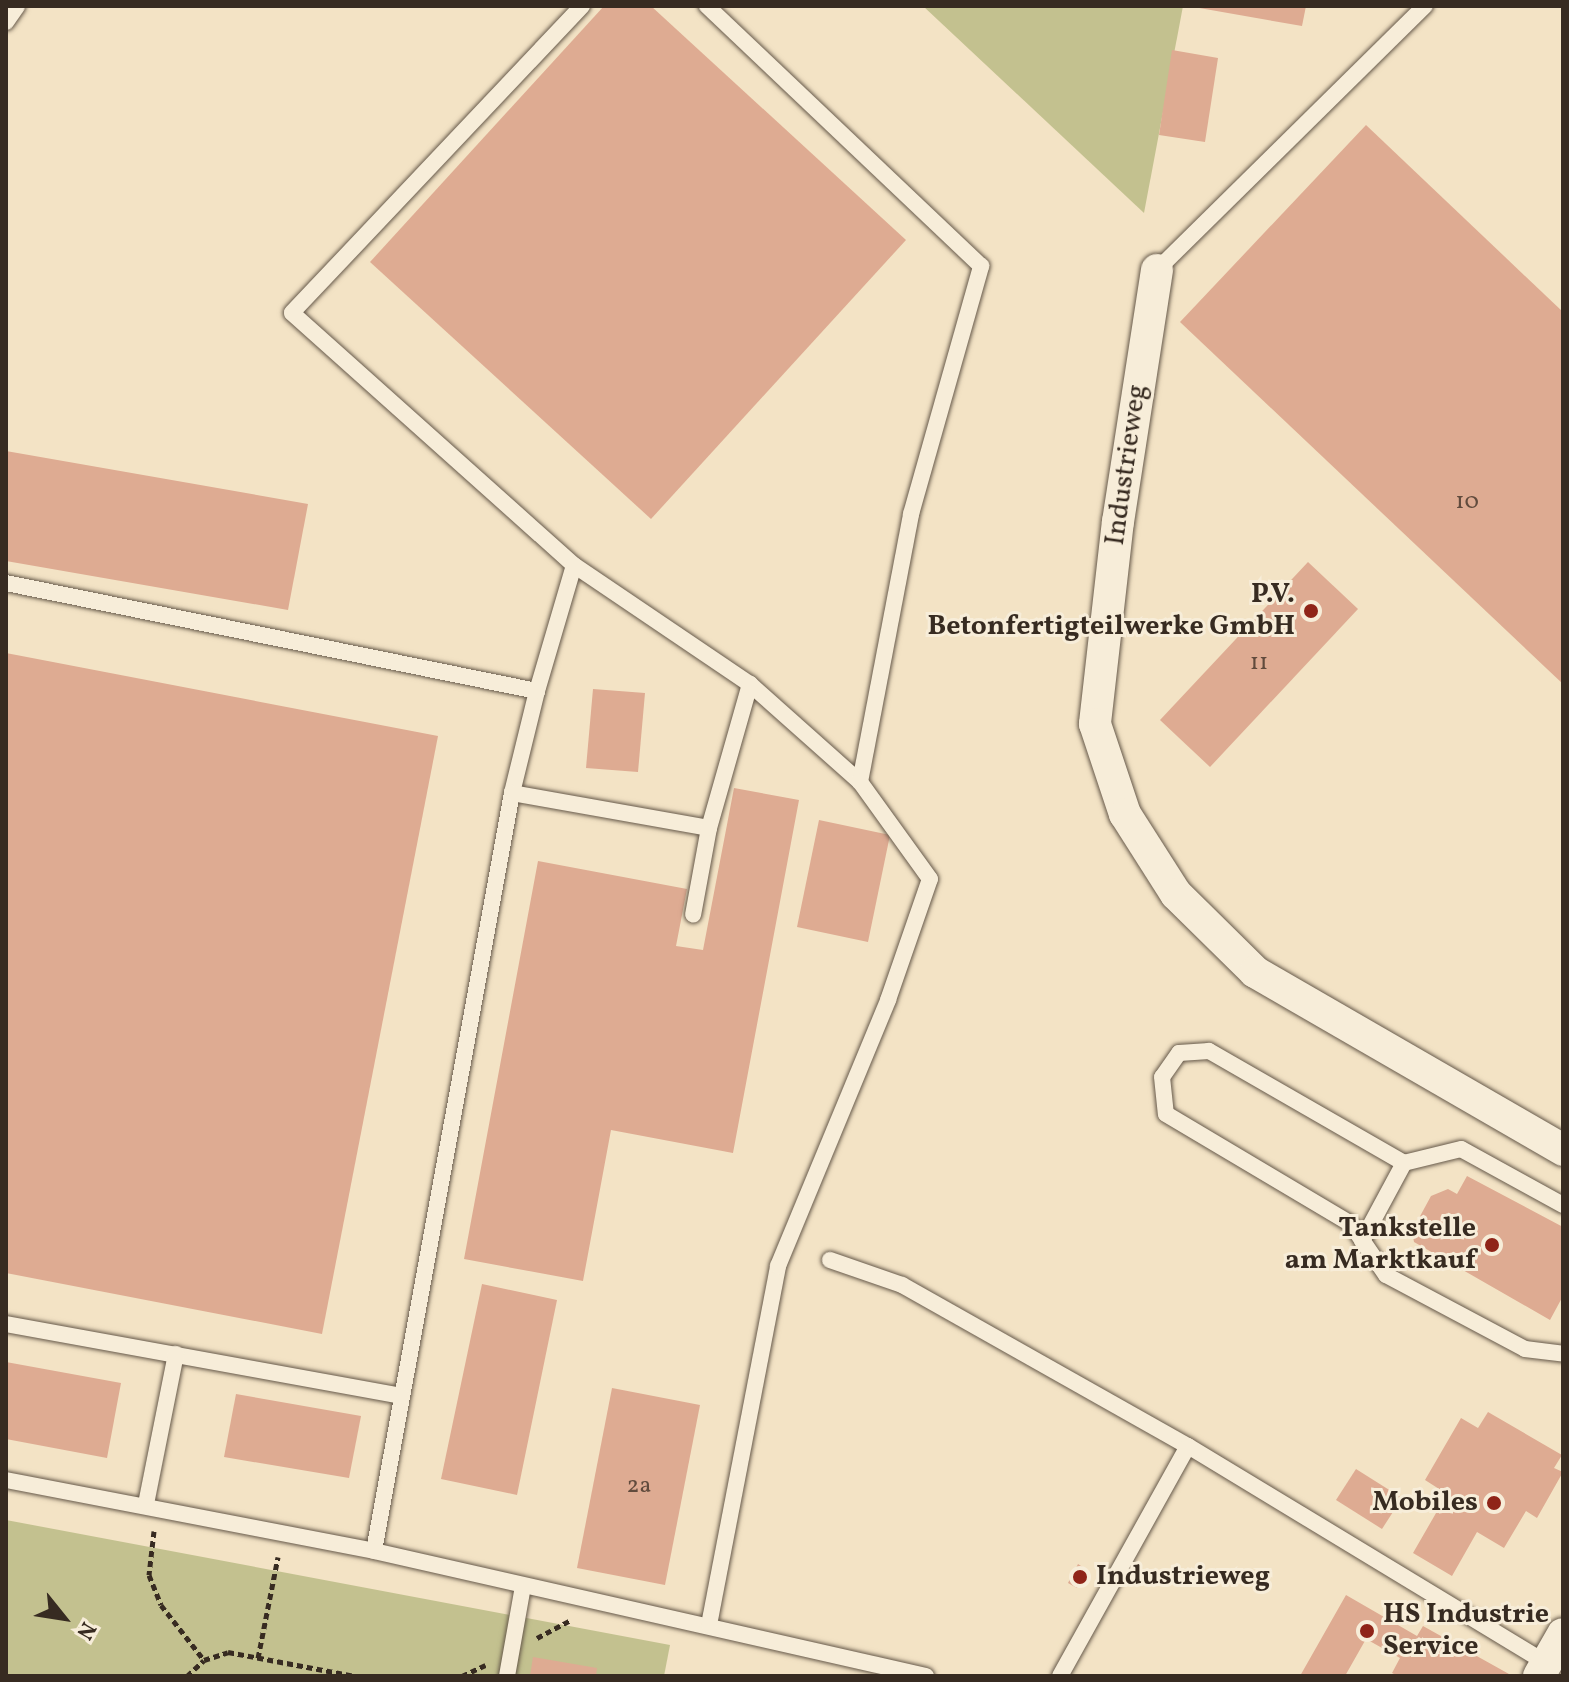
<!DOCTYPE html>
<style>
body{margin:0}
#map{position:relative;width:1569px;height:1682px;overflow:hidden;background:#f3e3c5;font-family:Vollkorn,serif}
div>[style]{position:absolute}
.green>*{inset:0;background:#c3c18f}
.building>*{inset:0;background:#deab92}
.path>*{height:5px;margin-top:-2.5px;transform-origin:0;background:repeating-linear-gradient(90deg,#372b21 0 6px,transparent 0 10px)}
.roads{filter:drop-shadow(0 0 2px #66594a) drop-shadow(0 0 2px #66594a)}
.service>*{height:16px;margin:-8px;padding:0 8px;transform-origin:8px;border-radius:8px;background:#f7edd9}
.minor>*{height:32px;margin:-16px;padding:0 16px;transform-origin:16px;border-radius:16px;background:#f7edd9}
.dots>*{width:22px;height:22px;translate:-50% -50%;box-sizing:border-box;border:4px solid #f7edd9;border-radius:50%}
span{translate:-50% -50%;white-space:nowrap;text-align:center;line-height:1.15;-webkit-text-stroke:6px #f7edd9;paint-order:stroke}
.number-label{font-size:24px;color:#614b3d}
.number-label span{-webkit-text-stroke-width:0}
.street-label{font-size:28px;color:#372b21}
.poi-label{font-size:28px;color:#372b21;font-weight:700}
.right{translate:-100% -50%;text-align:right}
.left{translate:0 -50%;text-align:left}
.frame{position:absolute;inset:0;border:8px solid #372b21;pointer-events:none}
.north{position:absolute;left:24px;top:1578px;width:80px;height:80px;-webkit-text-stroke:6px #f7edd9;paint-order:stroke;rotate:120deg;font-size:22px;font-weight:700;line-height:32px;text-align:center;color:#372b21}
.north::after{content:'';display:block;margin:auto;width:28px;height:36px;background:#372b21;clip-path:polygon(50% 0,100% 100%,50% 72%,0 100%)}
</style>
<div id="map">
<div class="green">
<div style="clip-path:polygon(923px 6px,1183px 6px,1144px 213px)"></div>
<div style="clip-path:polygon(6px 1520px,670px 1645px,664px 1676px,6px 1676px)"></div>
</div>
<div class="building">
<div style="clip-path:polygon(604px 6px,651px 6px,906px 240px,651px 519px,370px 262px)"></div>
<div style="clip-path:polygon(1188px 6px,1306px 6px,1302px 26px)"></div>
<div style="clip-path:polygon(1172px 50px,1218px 58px,1205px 142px,1159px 135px)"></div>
<div style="clip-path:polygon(1366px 125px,1563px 312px,1563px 684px,1180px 322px)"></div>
<div style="clip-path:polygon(6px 451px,308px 504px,288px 610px,6px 561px)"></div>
<div style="clip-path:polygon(1308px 562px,1358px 609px,1210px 767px,1160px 720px)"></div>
<div style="clip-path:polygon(6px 653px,438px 736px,322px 1334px,6px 1273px)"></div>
<div style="clip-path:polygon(593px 689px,645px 693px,638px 772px,586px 768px)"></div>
<div style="clip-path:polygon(734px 788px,799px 800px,733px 1153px,611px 1130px,583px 1281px,464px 1259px,538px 861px,687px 889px,676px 946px,703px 950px)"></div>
<div style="clip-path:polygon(819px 820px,890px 835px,868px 942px,797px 927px)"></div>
<div style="clip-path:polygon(1467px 1176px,1563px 1227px,1563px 1296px,1550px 1320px,1414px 1242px,1412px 1231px,1431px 1196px,1448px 1189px,1457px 1194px)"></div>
<div style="clip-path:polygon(482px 1284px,557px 1300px,517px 1495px,441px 1479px)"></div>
<div style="clip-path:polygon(6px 1362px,121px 1383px,107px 1458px,6px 1439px)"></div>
<div style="clip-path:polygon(612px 1388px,700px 1405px,665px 1585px,577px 1568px)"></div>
<div style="clip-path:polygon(236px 1394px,361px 1416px,349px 1478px,224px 1457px)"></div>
<div style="clip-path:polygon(1488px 1412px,1562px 1455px,1554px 1468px,1563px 1472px,1537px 1518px,1526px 1511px,1504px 1548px,1477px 1532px,1452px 1576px,1413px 1553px,1447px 1494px,1425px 1480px,1461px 1418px,1478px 1428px)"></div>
<div style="clip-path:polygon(1356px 1469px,1402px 1498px,1382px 1529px,1336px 1500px)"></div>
<div style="clip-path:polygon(1078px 1564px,1087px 1570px,1077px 1588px,1068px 1583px)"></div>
<div style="clip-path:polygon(1346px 1595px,1417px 1636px,1423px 1626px,1509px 1674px,1398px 1676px,1392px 1673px,1400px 1658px,1366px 1639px,1345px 1676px,1300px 1676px)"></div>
<div style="clip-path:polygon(533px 1657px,597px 1668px,596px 1676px,530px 1676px)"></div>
</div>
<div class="path">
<div style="left:154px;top:1531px;width:44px;rotate:96.5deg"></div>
<div style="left:149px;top:1575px;width:32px;rotate:68deg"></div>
<div style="left:161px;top:1605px;width:70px;rotate:52deg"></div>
<div style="left:537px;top:1638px;width:38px;rotate:-28deg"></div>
<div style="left:258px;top:1658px;width:103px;rotate:-78.8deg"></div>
<div style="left:187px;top:1676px;width:23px;rotate:-43deg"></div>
<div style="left:204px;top:1660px;width:25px;rotate:-18deg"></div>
<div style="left:228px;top:1652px;width:129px;rotate:10.7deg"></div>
<div style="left:462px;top:1676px;width:26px;rotate:-25deg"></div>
</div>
<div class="roads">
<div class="service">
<div style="left:582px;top:6px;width:422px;rotate:133.4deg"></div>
<div style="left:292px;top:313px;width:378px;rotate:41.8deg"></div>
<div style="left:574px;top:565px;width:212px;rotate:34.1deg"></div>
<div style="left:750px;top:684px;width:147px;rotate:41.7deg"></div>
<div style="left:860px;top:782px;width:273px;rotate:-79.2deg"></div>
<div style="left:911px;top:514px;width:258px;rotate:-74.2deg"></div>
<div style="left:981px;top:266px;width:378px;rotate:-136.5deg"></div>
<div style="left:6px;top:22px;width:19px;rotate:-55deg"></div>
<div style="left:1157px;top:270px;width:376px;rotate:-44.6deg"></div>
<div style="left:6px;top:583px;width:542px;rotate:11.5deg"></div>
<div style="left:537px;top:691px;width:105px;rotate:103.8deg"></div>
<div style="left:512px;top:793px;width:770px;rotate:100.32deg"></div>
<div style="left:537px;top:691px;width:131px;rotate:-73.6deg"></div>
<div style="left:512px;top:793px;width:200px;rotate:10.1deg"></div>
<div style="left:709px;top:828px;width:88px;rotate:100.4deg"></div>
<div style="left:709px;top:828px;width:150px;rotate:-74.1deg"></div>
<div style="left:1563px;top:1205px;width:116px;rotate:-151.2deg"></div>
<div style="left:1461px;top:1149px;width:59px;rotate:166.2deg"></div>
<div style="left:1404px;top:1163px;width:225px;rotate:-150.1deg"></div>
<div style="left:1209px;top:1051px;width:30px;rotate:176deg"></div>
<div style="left:1179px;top:1053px;width:29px;rotate:125deg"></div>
<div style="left:1162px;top:1077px;width:37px;rotate:84deg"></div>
<div style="left:1166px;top:1114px;width:215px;rotate:30.7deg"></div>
<div style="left:1351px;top:1224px;width:62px;rotate:55.5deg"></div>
<div style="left:1386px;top:1275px;width:157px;rotate:28deg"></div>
<div style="left:1525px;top:1349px;width:38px;rotate:7deg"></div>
<div style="left:1362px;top:1241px;width:89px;rotate:-61.7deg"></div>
<div style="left:830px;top:1260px;width:76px;rotate:19.1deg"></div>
<div style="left:902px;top:1285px;width:328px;rotate:29.4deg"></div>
<div style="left:6px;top:1324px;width:402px;rotate:10.3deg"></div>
<div style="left:6px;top:1480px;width:375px;rotate:10.9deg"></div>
<div style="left:374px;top:1551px;width:566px;rotate:12.76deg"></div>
<div style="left:146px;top:1504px;width:153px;rotate:-78.7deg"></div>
<div style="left:709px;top:1625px;width:366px;rotate:-79.1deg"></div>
<div style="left:778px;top:1266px;width:288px;rotate:-67.5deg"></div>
<div style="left:888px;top:1000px;width:128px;rotate:-70.9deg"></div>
<div style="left:930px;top:879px;width:120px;rotate:-125.8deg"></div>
<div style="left:507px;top:1676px;width:91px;rotate:-79.9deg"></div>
<div style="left:1060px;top:1676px;width:263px;rotate:-60.9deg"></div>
<div style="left:1188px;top:1446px;width:419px;rotate:31.2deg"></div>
</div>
<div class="minor">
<div style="left:1157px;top:270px;width:254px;rotate:98.8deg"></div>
<div style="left:1118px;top:521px;width:204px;rotate:96.5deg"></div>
<div style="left:1095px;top:724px;width:95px;rotate:71.6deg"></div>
<div style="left:1125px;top:814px;width:95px;rotate:57.5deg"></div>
<div style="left:1176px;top:894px;width:111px;rotate:44.6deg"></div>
<div style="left:1255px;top:972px;width:356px;rotate:30deg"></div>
<div style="left:1539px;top:1676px;width:48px;rotate:-60.3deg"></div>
</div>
</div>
<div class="dots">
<div style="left:1311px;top:611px;background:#8f2418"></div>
<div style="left:1492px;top:1245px;background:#8f2418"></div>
<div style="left:1494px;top:1503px;background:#8f2418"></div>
<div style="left:1080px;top:1577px;background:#8f2418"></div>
<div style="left:1367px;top:1631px;background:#8f2418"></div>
</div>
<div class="number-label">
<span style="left:1467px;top:503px">10</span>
<span style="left:1259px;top:664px">11</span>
<span style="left:639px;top:1487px">2a</span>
</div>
<div class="street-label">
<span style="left:1127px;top:465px;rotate:-82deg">Industrieweg</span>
</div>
<div class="poi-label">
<span class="right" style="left:1295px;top:611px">P.V.<br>Betonfertigteilwerke GmbH</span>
<span class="right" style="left:1476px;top:1245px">Tankstelle<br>am Marktkauf</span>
<span class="right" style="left:1478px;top:1503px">Mobiles</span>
<span class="left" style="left:1096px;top:1577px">Industrieweg</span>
<span class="left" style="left:1383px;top:1631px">HS Industrie<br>Service</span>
</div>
<div class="frame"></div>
<div class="north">N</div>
</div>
